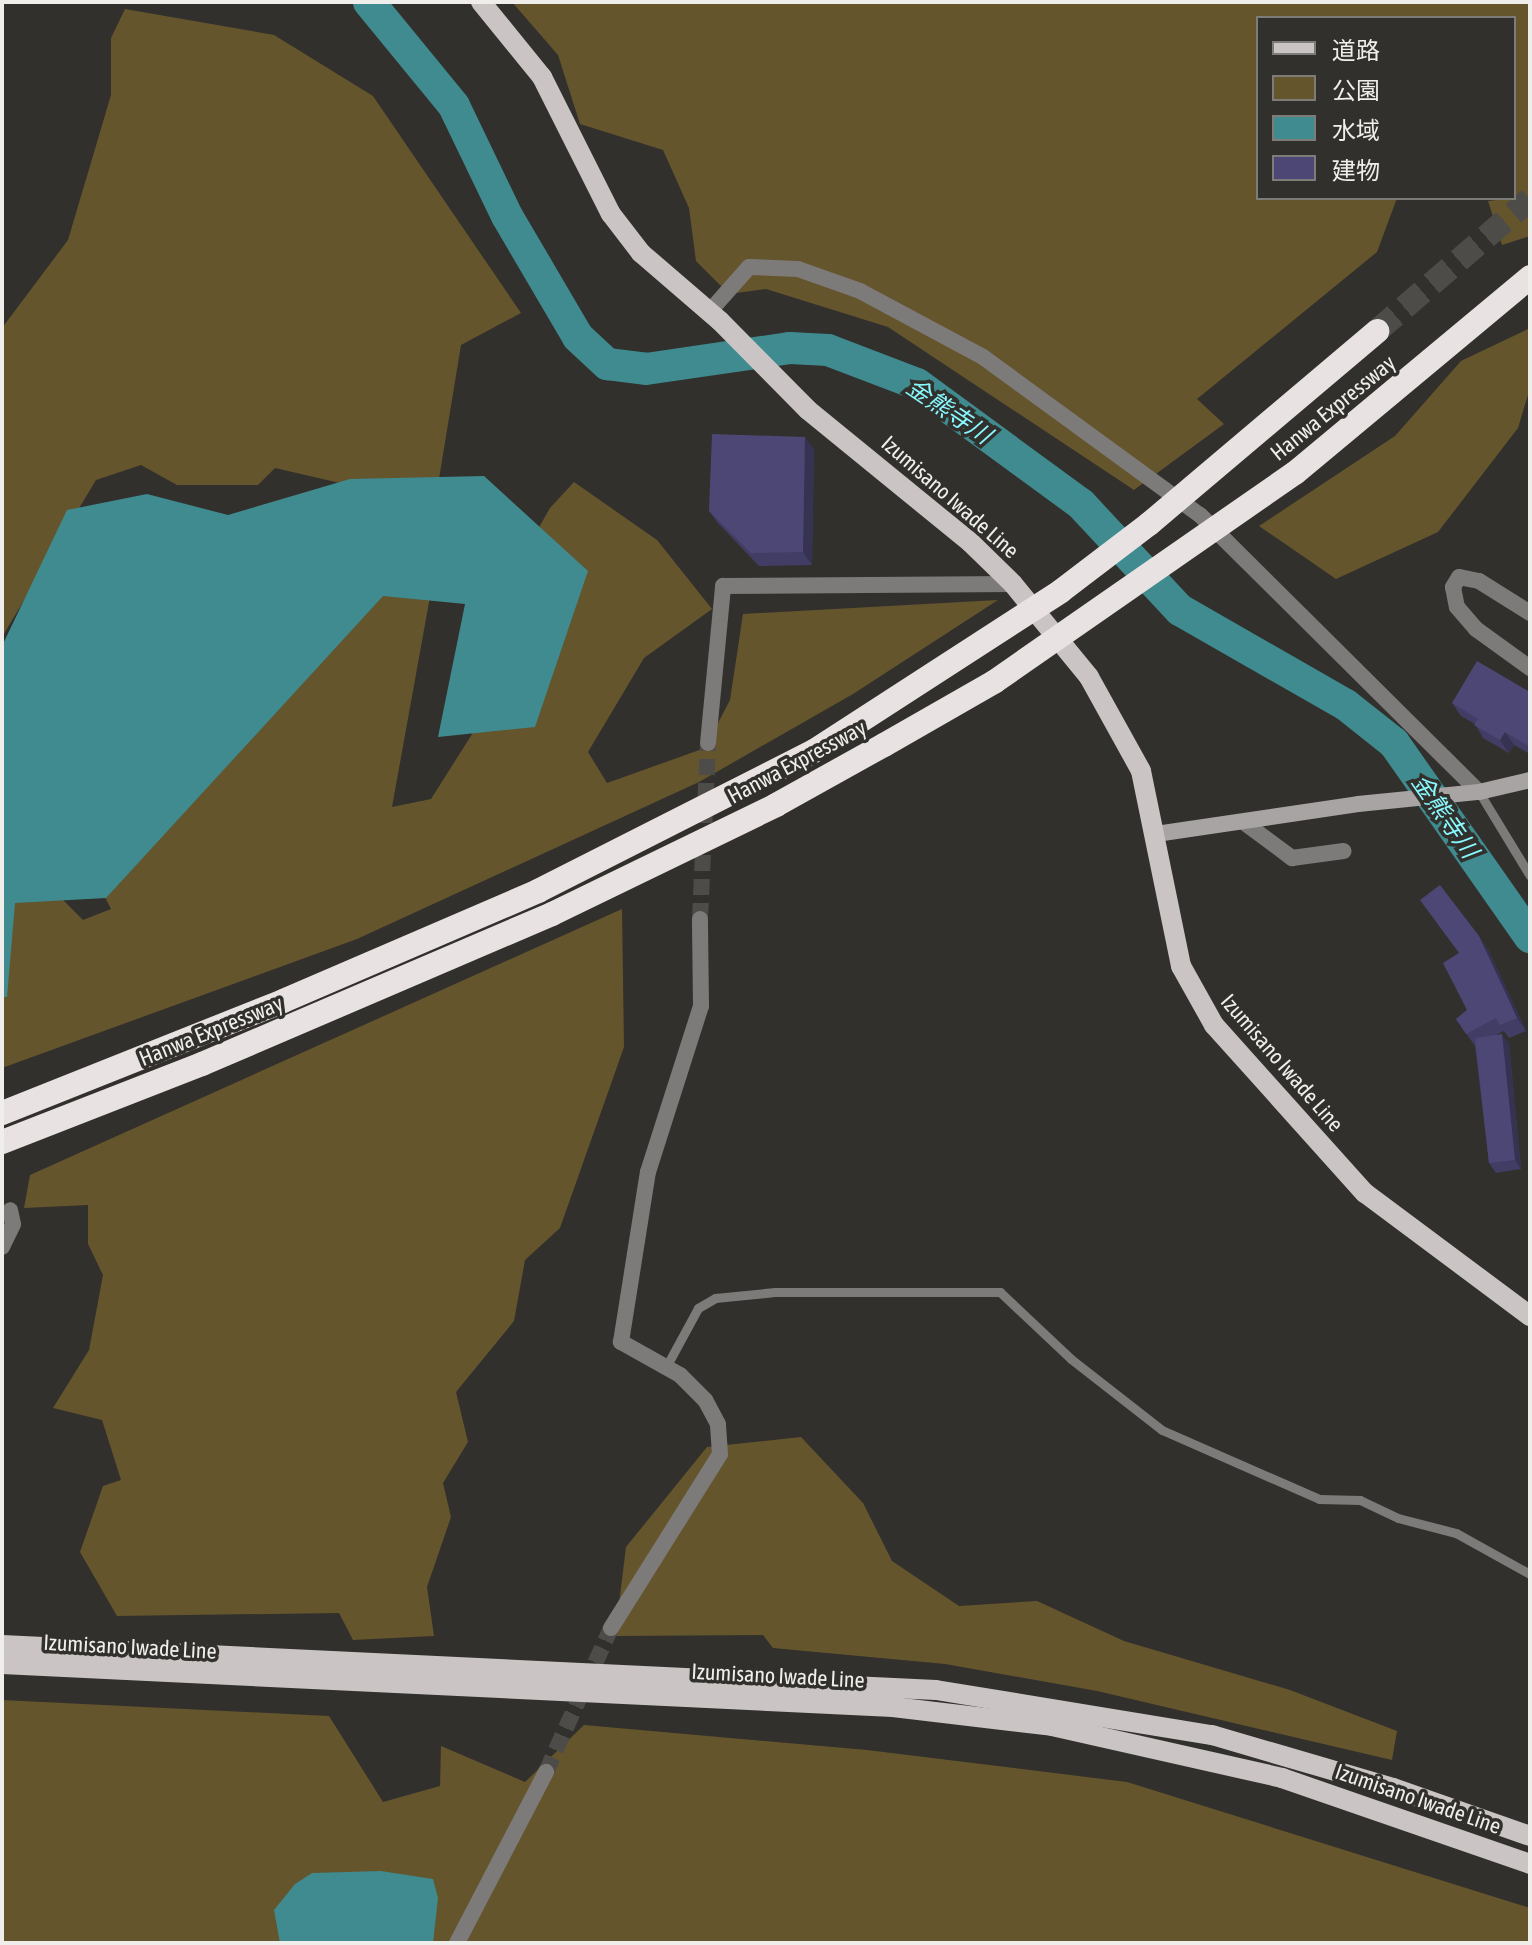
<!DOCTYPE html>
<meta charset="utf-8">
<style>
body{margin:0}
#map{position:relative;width:1532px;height:1945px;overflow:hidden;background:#32302c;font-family:"Asap Condensed","Noto Sans JP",sans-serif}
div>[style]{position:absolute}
.green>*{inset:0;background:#64552d}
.water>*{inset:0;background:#3f8b8f}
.river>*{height:32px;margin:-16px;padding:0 16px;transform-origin:16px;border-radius:16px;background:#3f8b8f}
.street-tunnel>*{height:16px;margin-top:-8px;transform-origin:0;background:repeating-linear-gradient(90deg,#4e4c49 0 16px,transparent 0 24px)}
.highway-tunnel>*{height:24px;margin-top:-12px;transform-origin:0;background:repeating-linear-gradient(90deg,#4e4c49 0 24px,transparent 0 36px)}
.lane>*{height:9px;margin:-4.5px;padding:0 4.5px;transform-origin:4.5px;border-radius:4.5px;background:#7d7a7a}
.street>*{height:16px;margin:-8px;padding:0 8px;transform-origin:8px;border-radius:8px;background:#7d7a7a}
.secondary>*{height:16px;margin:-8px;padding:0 8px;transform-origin:8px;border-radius:8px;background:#a9a4a4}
.primary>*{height:20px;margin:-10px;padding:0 10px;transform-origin:10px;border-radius:10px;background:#cac5c4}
.highway>*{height:24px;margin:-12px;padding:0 12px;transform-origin:12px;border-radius:12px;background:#e9e2e2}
.wall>*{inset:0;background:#423d65}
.shaded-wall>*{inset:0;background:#363252}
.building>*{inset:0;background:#4d4775}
span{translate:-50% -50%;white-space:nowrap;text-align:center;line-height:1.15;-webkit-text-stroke:7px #32302c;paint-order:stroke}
.street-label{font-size:22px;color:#efeeeb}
.water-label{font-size:24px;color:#87f9ff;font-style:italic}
.frame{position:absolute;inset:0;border:4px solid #efeeeb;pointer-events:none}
.legend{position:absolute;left:1256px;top:16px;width:260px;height:184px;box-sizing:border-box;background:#32302c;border:2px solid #7e7c78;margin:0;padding:10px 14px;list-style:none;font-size:24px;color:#efeeeb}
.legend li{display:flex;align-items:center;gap:16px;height:40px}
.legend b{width:40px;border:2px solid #7e7c78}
</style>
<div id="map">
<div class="green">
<div style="clip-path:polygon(512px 2px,1530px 2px,1530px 236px,1502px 245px,1488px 201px,1514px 198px,1514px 18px,1258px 18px,1258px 198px,1397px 198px,1377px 252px,1197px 399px,1224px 424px,1134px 490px,888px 327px,766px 289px,729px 294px,696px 261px,689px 208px,663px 150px,580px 124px,558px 55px)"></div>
<div style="clip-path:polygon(125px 9px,274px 35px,373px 96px,521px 313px,461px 345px,437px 491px,353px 486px,275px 468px,258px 485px,177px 485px,141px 465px,96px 480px,2px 637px,2px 328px,68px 240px,111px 95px,111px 38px)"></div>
<div style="clip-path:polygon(1530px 328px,1530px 388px,1518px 428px,1438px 532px,1336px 579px,1259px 526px,1395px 436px,1461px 361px)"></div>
<div style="clip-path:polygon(574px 482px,657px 540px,712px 609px,644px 658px,588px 752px,607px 783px,705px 748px,730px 700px,743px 614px,998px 600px,853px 694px,699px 782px,357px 939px,2px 1068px,2px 887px,31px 868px,83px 920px,111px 909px,78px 844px,162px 700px,437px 558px,392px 807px,431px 799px,493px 701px,521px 559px,550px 508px)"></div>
<div style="clip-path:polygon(622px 909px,624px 1047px,560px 1228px,525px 1260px,514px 1321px,456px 1392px,468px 1442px,443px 1483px,451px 1517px,427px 1587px,434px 1636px,353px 1640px,339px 1613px,117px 1616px,80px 1552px,103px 1486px,121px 1480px,102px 1420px,53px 1408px,89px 1350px,103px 1275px,88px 1244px,88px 1205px,24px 1208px,30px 1175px)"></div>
<div style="clip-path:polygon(801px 1437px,863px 1503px,892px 1561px,959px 1606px,1037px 1601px,1124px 1641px,1290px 1690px,1397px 1731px,1392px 1760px,1097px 1691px,945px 1664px,773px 1648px,763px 1635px,615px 1636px,626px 1547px,707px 1447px)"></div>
<div style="clip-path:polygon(2px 1700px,329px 1716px,383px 1802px,440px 1786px,441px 1746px,525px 1782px,584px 1725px,867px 1750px,1127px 1782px,1530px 1908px,1530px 1943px,2px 1943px)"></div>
</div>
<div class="water">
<div style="clip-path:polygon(484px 476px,588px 571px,535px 727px,438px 737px,465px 604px,383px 596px,106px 898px,15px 903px,7px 997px,2px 997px,2px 646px,67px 510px,147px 494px,228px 515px,350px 479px)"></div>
<div style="clip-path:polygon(381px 1871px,433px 1879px,438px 1898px,433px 1943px,280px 1943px,274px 1910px,295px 1884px,312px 1873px)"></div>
</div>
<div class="river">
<div style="left:369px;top:2px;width:134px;rotate:50.7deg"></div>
<div style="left:454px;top:106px;width:122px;rotate:64.3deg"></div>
<div style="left:507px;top:216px;width:140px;rotate:59.6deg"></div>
<div style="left:578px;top:337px;width:40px;rotate:43deg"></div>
<div style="left:607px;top:364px;width:39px;rotate:7deg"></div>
<div style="left:646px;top:369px;width:146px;rotate:-8.3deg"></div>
<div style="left:790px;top:348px;width:38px;rotate:3deg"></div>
<div style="left:828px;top:350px;width:95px;rotate:20.9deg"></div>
<div style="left:917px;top:384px;width:203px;rotate:36.2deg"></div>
<div style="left:1081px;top:504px;width:145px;rotate:47deg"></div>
<div style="left:1180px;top:610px;width:191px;rotate:29.8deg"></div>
<div style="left:1346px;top:705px;width:61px;rotate:38.4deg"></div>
<div style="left:1394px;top:743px;width:237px;rotate:55deg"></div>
</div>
<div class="street-tunnel">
<div style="left:700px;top:919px;width:176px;rotate:-87.4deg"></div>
<div style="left:546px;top:1772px;width:158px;rotate:-65.7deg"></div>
</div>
<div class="highway-tunnel">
<div style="left:1377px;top:331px;width:202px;rotate:-40.8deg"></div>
</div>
<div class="lane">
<div style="left:1479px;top:792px;width:98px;rotate:58.7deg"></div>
<div style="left:666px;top:1367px;width:67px;rotate:-61.5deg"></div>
<div style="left:698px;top:1308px;width:20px;rotate:-30deg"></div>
<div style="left:715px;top:1298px;width:60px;rotate:-5.7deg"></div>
<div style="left:775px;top:1292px;width:225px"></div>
<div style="left:1000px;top:1292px;width:98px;rotate:43.3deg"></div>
<div style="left:1071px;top:1359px;width:115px;rotate:38deg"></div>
<div style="left:1162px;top:1430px;width:171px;rotate:23.7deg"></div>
<div style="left:1319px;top:1499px;width:41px;rotate:1.4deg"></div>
<div style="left:1360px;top:1500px;width:42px;rotate:25.3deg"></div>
<div style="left:1398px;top:1518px;width:60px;rotate:14.5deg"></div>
<div style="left:1456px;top:1533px;width:85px;rotate:29deg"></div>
</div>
<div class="street">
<div style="left:710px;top:311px;width:59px;rotate:-48.4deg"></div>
<div style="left:749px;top:267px;width:49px;rotate:2.3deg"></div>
<div style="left:798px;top:269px;width:66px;rotate:19.5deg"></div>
<div style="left:860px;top:291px;width:140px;rotate:28.2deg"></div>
<div style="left:983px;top:357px;width:268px;rotate:36.1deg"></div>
<div style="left:1200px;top:515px;width:393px;rotate:44.8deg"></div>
<div style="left:1530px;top:613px;width:60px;rotate:-147.9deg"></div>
<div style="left:1479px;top:581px;width:20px;rotate:-169deg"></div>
<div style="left:1459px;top:577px;width:12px;rotate:121deg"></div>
<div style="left:1453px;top:587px;width:20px;rotate:79deg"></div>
<div style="left:1457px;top:607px;width:29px;rotate:49deg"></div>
<div style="left:1476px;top:629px;width:67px;rotate:35.8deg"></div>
<div style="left:708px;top:743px;width:158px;rotate:-84.5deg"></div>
<div style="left:723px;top:586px;width:290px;rotate:-0.4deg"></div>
<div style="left:1245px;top:823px;width:59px;rotate:36.7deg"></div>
<div style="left:1292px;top:858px;width:52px;rotate:-7.7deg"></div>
<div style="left:2px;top:1247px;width:25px;rotate:-64deg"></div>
<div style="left:13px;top:1224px;width:14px;rotate:-102deg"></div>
<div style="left:611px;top:1628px;width:205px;rotate:-57.9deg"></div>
<div style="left:720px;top:1454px;width:30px;rotate:-94deg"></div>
<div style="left:718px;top:1424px;width:27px;rotate:-118deg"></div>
<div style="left:705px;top:1400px;width:35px;rotate:-135deg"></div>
<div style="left:680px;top:1375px;width:68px;rotate:-150.8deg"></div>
<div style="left:621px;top:1342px;width:172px;rotate:-81deg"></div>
<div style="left:648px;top:1172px;width:174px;rotate:-72.3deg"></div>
<div style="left:701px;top:1006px;width:87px;rotate:-90.7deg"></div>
<div style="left:457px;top:1943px;width:193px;rotate:-62.5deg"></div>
</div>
<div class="secondary">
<div style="left:1156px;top:834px;width:204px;rotate:-8.4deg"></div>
<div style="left:1358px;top:804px;width:122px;rotate:-5.7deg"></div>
<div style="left:1479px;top:792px;width:52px;rotate:-13.2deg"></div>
</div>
<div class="primary">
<div style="left:481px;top:2px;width:97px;rotate:50.9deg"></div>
<div style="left:542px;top:77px;width:153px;rotate:63.3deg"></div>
<div style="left:611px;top:214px;width:49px;rotate:52.4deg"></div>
<div style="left:641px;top:253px;width:104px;rotate:40.7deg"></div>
<div style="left:720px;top:321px;width:125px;rotate:45.3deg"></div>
<div style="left:808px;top:410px;width:209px;rotate:39.2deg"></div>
<div style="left:970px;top:542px;width:60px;rotate:44.3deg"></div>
<div style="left:1013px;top:584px;width:120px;rotate:50.7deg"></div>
<div style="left:1089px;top:677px;width:107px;rotate:61deg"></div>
<div style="left:1141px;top:771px;width:199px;rotate:78.4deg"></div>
<div style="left:1181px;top:966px;width:68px;rotate:60.8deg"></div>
<div style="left:1214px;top:1025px;width:226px;rotate:48.1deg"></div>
<div style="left:1365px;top:1193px;width:206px;rotate:36.7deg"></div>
<div style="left:2px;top:1645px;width:935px;rotate:2.76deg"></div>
<div style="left:936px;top:1690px;width:280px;rotate:9.3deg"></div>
<div style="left:1212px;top:1735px;width:189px;rotate:16.3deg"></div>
<div style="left:1393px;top:1788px;width:145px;rotate:19.3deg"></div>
<div style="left:2px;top:1664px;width:892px;rotate:2.76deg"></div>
<div style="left:893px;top:1707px;width:160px;rotate:6.8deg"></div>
<div style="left:1052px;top:1726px;width:236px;rotate:12.7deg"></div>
<div style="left:1282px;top:1778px;width:262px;rotate:19.1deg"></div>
</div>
<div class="highway">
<div style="left:2px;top:1113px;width:302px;rotate:-21.7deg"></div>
<div style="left:283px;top:1001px;width:278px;rotate:-23.3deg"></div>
<div style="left:538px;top:891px;width:309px;rotate:-26.9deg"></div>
<div style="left:814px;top:751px;width:294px;rotate:-32.9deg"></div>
<div style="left:1061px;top:591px;width:111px;rotate:-37.3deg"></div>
<div style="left:1149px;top:524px;width:299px;rotate:-40.2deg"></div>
<div style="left:2px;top:1142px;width:215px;rotate:-21.3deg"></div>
<div style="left:202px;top:1064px;width:381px;rotate:-23.2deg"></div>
<div style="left:552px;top:914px;width:249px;rotate:-25.9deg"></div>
<div style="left:776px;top:805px;width:124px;rotate:-29.1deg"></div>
<div style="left:884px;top:745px;width:127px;rotate:-29.8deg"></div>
<div style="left:994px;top:682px;width:366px;rotate:-34.8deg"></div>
<div style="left:1295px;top:473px;width:306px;rotate:-39.8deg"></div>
</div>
<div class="wall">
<div style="clip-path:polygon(814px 449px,812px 565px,759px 566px,718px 523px,709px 511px)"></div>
<div style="clip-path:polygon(1530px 692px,1530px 754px,1514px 745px,1509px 753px,1483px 738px,1475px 724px,1461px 716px,1452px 703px)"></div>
<div style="clip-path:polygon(1488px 949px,1526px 1031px,1509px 1038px,1504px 1031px,1496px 1035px,1509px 1044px,1521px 1169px,1496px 1173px,1489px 1163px,1475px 1046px,1456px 1019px,1467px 1010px)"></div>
</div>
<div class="shaded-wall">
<div style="clip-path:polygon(805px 437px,814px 449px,812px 565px,803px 552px)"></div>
<div style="clip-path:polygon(1505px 732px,1514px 745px,1509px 753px,1500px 740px)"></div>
<div style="clip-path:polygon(1479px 936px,1488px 949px,1526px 1031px,1517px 1018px)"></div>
<div style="clip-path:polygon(1502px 1034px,1509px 1044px,1521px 1169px,1515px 1160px)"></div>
</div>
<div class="building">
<div style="clip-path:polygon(712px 434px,805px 437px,803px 552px,751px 553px,709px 511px)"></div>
<div style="clip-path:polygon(1477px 661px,1530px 692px,1530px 747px,1505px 732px,1500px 740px,1474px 725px,1478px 719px,1452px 703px)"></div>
<div style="clip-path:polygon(1440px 885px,1479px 936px,1517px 1018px,1500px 1025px,1496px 1018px,1466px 1034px,1456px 1019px,1467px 1010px,1443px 963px,1459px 953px,1420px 900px)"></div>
<div style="clip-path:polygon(1502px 1034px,1515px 1160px,1489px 1163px,1475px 1038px)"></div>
</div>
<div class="street-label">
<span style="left:1333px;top:408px;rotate:-39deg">Hanwa Expressway</span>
<span style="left:950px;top:497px;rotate:41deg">Izumisano Iwade Line</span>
<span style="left:797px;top:762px;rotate:-28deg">Hanwa Expressway</span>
<span style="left:211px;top:1031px;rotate:-22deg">Hanwa Expressway</span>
<span style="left:1282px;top:1063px;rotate:49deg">Izumisano Iwade Line</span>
<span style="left:130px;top:1647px;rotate:3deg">Izumisano Iwade Line</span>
<span style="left:778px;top:1676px;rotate:3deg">Izumisano Iwade Line</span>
<span style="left:1418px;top:1799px;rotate:19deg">Izumisano Iwade Line</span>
</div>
<div class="water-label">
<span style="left:949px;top:411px;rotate:34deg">金熊寺川</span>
<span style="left:1445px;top:816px;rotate:55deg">金熊寺川</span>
</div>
<div class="frame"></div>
<ul class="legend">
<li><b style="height:10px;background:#cac5c4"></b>道路</li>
<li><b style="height:22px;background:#64552d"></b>公園</li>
<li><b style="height:22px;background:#3f8b8f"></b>水域</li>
<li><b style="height:22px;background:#4d4775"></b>建物</li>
</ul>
</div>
